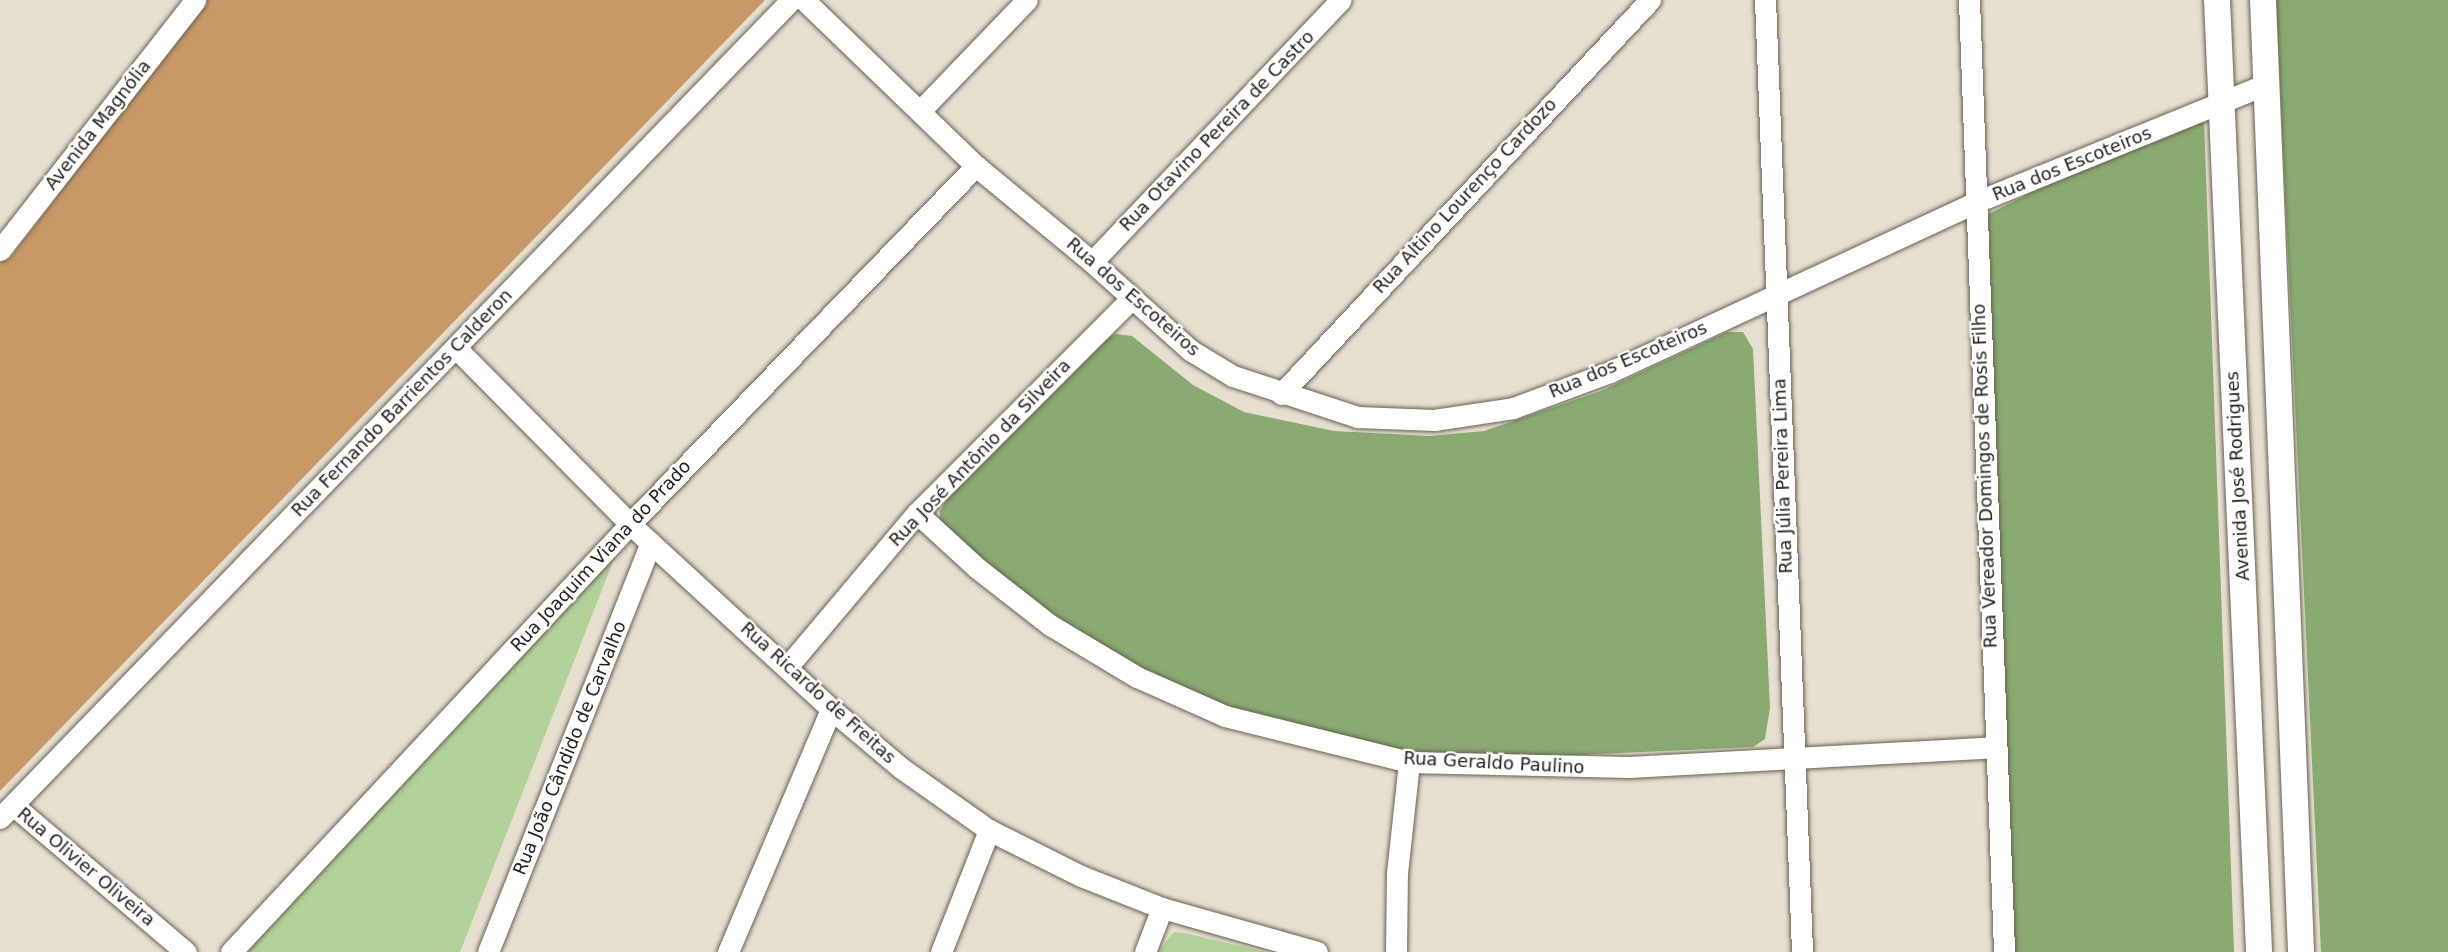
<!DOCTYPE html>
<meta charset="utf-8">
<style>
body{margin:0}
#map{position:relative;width:2448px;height:952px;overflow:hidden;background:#e7dfd0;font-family:"DejaVu Sans",sans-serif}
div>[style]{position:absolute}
.green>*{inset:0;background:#b1d299}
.forest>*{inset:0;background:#89aa71}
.building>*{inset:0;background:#c89866}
.roads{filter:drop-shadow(0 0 2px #676053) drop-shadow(0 0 2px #676053)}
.minor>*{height:21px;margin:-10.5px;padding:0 10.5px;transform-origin:10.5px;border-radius:10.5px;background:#fff}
.tertiary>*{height:26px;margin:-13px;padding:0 13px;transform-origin:13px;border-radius:13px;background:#fff}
span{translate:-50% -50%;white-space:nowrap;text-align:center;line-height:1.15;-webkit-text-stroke:4.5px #fff;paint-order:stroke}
.street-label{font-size:18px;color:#25221d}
</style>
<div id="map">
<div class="green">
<div style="clip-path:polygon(616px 554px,460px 952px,241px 952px,254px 938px)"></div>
<div style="clip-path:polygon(1174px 932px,1184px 933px,1266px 952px,1158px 952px)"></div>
</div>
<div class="forest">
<div style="clip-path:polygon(2276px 0,2448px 0,2448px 952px,2321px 952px)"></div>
<div style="clip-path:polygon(2204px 120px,2234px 952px,1998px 952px,1975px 221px,2077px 169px)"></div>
<div style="clip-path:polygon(1727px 332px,1743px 332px,1753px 349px,1770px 708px,1765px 739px,1753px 747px,1488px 759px,1408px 754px,1225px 713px,1051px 624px,939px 522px,940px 511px,949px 496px,1098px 342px,1116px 334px,1132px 336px,1193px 385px,1244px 412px,1334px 431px,1429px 436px,1484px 431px,1601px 391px)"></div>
</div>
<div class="building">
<div style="clip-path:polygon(207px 0,765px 0,0 791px,0 262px,10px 258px)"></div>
</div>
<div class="roads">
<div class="minor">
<div style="left:804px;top:0;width:239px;rotate:44deg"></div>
<div style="left:976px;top:166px;width:151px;rotate:39.6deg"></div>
<div style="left:1092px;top:262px;width:132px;rotate:41.9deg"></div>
<div style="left:1190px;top:350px;width:50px;rotate:31.2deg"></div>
<div style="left:1233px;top:376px;width:132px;rotate:18.2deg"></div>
<div style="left:1358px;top:417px;width:76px;rotate:2.3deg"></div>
<div style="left:1434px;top:420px;width:80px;rotate:-8.6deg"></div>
<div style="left:1513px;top:408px;width:103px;rotate:-20.4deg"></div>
<div style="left:1610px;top:372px;width:404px;rotate:-24.9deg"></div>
<div style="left:1976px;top:202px;width:313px;rotate:-22.1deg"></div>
<div style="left:1765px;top:0;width:953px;rotate:87.77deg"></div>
<div style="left:1969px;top:0;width:953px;rotate:87.89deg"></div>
<div style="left:920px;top:111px;width:154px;rotate:-46.1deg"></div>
<div style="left:0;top:250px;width:317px;rotate:-52deg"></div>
<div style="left:1092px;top:262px;width:361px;rotate:-46.5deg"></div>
<div style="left:457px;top:349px;width:246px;rotate:45.3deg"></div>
<div style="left:630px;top:524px;width:273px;rotate:42.6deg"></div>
<div style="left:831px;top:709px;width:92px;rotate:40.1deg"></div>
<div style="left:901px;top:768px;width:108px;rotate:35.2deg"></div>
<div style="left:989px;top:830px;width:103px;rotate:26.6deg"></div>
<div style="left:1081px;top:876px;width:87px;rotate:21.6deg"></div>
<div style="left:1162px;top:908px;width:161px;rotate:15.8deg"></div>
<div style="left:1281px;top:394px;width:540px;rotate:-46.88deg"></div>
<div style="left:917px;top:513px;width:81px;rotate:42.5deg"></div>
<div style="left:977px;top:568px;width:93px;rotate:38deg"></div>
<div style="left:1050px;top:625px;width:101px;rotate:30.9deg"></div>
<div style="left:1137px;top:677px;width:96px;rotate:23.9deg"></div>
<div style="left:1225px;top:716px;width:190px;rotate:14deg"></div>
<div style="left:1409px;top:762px;width:220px;rotate:1.3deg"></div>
<div style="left:1629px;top:767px;width:366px;rotate:-3.1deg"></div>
<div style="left:788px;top:666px;width:200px;rotate:-49.9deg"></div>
<div style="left:917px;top:513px;width:301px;rotate:-45deg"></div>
<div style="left:13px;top:805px;width:227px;rotate:40.4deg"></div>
<div style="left:0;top:818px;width:1138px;rotate:-45.96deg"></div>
<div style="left:231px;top:952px;width:585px;rotate:-47.01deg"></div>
<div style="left:630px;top:524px;width:498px;rotate:-46deg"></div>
<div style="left:488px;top:952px;width:440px;rotate:-68.3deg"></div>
<div style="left:728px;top:952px;width:264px;rotate:-67deg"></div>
<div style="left:941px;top:952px;width:131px;rotate:-68.5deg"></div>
<div style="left:1145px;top:952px;width:47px;rotate:-68.9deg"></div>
<div style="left:1396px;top:952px;width:79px;rotate:-89.3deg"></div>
<div style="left:1397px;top:873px;width:112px;rotate:-83.8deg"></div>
</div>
<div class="tertiary">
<div style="left:2217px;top:0;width:953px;rotate:87.47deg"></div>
<div style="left:2263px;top:0;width:953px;rotate:87.71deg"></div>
</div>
</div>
<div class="street-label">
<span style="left:98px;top:125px;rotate:-52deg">Avenida Magnólia</span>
<span style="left:1217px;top:131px;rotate:-46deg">Rua Otavino Pereira de Castro</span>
<span style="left:2072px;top:164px;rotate:-22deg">Rua dos Escoteiros</span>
<span style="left:1465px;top:196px;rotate:-47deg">Rua Altino Lourenço Cardozo</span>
<span style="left:1133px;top:297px;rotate:41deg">Rua dos Escoteiros</span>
<span style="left:1628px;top:360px;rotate:-23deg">Rua dos Escoteiros</span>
<span style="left:402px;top:403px;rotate:-46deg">Rua Fernando Barrientos Calderon</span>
<span style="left:980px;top:453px;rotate:-46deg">Rua José Antônio da Silveira</span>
<span style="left:1783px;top:476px;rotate:-92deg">Rua Júlia Pereira Lima</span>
<span style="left:1985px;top:476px;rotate:-92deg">Rua Vereador Domingos de Rosis Filho</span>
<span style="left:2238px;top:476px;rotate:-93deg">Avenida José Rodrigues</span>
<span style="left:601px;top:556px;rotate:-47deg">Rua Joaquim Viana do Prado</span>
<span style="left:818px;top:693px;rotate:42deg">Rua Ricardo de Freitas</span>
<span style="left:570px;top:748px;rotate:-68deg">Rua João Cândido de Carvalho</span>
<span style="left:1494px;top:763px;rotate:3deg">Rua Geraldo Paulino</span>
<span style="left:86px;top:867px;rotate:40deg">Rua Olivier Oliveira</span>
</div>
</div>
